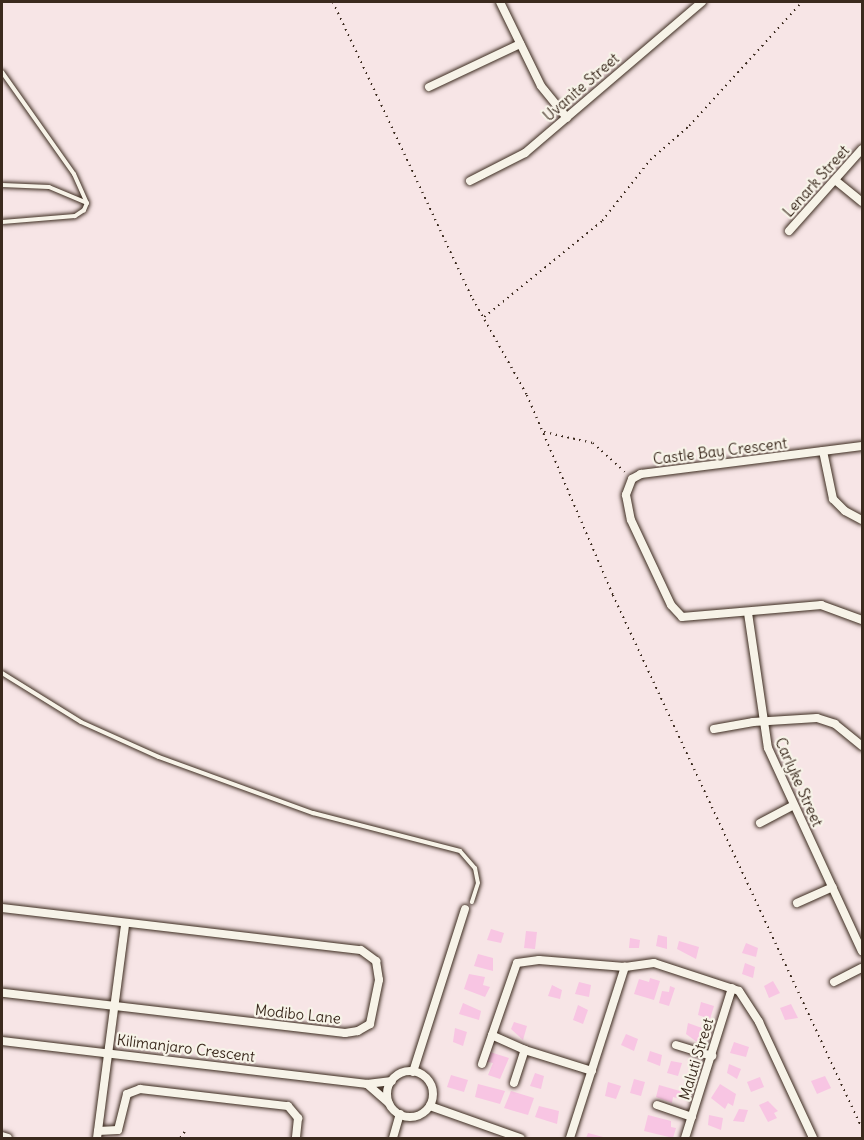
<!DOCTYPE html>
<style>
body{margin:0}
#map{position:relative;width:864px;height:1140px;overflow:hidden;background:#f7e5e6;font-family:Delius,sans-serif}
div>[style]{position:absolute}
.building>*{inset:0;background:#f8c5e3}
.path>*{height:1.5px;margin-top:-0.75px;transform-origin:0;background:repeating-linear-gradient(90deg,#3b2a1e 0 1.5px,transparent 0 6px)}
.roads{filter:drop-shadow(0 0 2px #3b2a1e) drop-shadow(0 0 2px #3b2a1e)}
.service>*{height:4px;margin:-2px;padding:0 2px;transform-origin:2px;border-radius:2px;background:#f7f3e8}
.minor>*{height:8px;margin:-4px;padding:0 4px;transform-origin:4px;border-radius:4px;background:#f7f3e8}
.minor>.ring{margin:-4px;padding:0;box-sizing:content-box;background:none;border:8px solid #f7f3e8;border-radius:50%}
span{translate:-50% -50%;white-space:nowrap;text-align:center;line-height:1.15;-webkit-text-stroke:4.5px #f7f3e8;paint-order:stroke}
.street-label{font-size:15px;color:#3b2a1e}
.frame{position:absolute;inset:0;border:3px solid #3b2a1e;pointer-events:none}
</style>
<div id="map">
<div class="building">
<div style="clip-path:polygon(491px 929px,504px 933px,501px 943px,487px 940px)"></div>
<div style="clip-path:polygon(526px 931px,537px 932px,535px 949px,524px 948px)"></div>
<div style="clip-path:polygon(658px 935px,667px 937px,667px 949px,656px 946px)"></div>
<div style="clip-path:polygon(630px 938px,640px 940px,639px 948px,629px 948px)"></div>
<div style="clip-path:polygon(679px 941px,699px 947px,696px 959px,677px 949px)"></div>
<div style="clip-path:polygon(746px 943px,758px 948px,756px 957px,742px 953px)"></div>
<div style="clip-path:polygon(478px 954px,493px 958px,493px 971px,474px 966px)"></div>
<div style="clip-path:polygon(745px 963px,755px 967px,753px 978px,742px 974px)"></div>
<div style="clip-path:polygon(469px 974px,485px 977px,483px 985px,490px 987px,485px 997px,464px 989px)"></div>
<div style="clip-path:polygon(650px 978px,660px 981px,654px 1000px,634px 994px,639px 979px,649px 982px)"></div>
<div style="clip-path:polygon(773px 981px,780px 993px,769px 998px,764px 986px)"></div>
<div style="clip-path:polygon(579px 982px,591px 985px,589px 997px,575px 994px)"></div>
<div style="clip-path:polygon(552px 985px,562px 990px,560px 999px,548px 996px)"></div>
<div style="clip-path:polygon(670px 986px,675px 988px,669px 1006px,659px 1003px,662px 991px,669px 992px)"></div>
<div style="clip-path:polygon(701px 1002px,714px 1006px,710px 1019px,698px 1015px)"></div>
<div style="clip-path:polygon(463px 1003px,481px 1011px,479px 1020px,459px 1014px)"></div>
<div style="clip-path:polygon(791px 1004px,798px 1018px,785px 1020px,780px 1008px)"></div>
<div style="clip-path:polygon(578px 1005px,588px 1010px,583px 1024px,573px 1020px)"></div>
<div style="clip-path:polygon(514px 1022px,527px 1026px,523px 1040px,511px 1029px)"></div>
<div style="clip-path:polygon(688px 1023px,702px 1028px,697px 1042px,686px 1034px)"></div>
<div style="clip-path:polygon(455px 1028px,467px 1032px,463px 1046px,453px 1042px)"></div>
<div style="clip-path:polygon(626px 1034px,638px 1039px,634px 1051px,621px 1045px)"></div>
<div style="clip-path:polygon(734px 1042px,749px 1047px,746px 1057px,730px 1053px)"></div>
<div style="clip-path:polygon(487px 1051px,509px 1058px,500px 1079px,488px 1075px,493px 1063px,484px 1061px)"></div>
<div style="clip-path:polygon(650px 1051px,662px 1055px,660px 1066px,647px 1061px)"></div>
<div style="clip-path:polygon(671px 1061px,682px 1063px,678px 1076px,667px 1073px)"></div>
<div style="clip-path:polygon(729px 1064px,741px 1069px,737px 1079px,727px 1073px)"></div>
<div style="clip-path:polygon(535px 1073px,544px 1076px,541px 1089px,530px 1086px)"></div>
<div style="clip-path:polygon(451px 1075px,468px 1080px,464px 1092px,447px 1087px)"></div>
<div style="clip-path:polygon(825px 1076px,831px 1088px,817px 1094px,811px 1081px)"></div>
<div style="clip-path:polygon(760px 1077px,764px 1087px,751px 1092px,747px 1082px)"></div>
<div style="clip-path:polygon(634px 1079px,645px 1082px,641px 1096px,630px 1093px)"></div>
<div style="clip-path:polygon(608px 1082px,621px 1086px,616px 1099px,605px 1096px)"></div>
<div style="clip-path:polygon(478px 1084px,505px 1091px,500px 1104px,475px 1097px)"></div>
<div style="clip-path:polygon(720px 1084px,736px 1094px,733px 1106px,728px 1103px,725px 1109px,711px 1098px)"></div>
<div style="clip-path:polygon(659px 1085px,687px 1093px,684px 1100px,673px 1097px,672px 1103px,656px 1097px)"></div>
<div style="clip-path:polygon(511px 1091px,534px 1098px,528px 1115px,504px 1108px)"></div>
<div style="clip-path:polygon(768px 1101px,778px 1111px,774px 1113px,777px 1118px,768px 1122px,759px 1105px)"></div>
<div style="clip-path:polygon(539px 1106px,559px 1111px,557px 1124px,535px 1117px)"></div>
<div style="clip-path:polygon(739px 1109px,748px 1110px,744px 1122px,733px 1121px)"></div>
<div style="clip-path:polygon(648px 1115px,671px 1121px,671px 1127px,676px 1128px,673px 1138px,644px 1131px)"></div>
<div style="clip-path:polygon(709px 1115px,723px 1118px,721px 1130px,708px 1125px)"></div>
<div style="clip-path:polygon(588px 1133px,607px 1138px,586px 1138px)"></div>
</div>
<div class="path">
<div style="left:333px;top:2px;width:328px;rotate:64.8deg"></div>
<div style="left:473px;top:299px;width:110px;rotate:60.6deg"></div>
<div style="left:527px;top:395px;width:218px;rotate:66.7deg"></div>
<div style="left:613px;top:595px;width:588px;rotate:64.96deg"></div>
<div style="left:484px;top:317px;width:152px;rotate:-39.1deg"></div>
<div style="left:602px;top:221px;width:78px;rotate:-51.8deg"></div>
<div style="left:650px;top:160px;width:52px;rotate:-41.1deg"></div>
<div style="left:689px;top:126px;width:168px;rotate:-47.7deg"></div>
<div style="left:544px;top:432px;width:50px;rotate:12.7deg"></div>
<div style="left:593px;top:443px;width:43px;rotate:42.2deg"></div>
<div style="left:180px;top:1138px;width:9px;rotate:-54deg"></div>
</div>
<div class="roads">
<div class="service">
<div style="left:2px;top:72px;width:125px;rotate:54.8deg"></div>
<div style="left:74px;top:174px;width:32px;rotate:66deg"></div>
<div style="left:87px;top:203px;width:8px;rotate:113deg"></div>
<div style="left:84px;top:210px;width:11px;rotate:146deg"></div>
<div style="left:75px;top:216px;width:73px;rotate:175.3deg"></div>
<div style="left:2px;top:185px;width:47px;rotate:2.4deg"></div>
<div style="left:49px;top:187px;width:41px;rotate:22.8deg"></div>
<div style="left:2px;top:673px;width:93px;rotate:31.8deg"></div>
<div style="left:81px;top:722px;width:85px;rotate:24.2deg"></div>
<div style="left:159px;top:757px;width:164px;rotate:20deg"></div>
<div style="left:313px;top:813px;width:152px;rotate:14.5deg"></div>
<div style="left:460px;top:851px;width:23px;rotate:49deg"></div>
<div style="left:475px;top:868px;width:15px;rotate:79deg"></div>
<div style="left:478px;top:883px;width:20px;rotate:108deg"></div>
</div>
<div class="minor">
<div style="left:500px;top:2px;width:93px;rotate:64deg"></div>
<div style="left:541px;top:86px;width:41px;rotate:50.9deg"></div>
<div style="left:429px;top:87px;width:101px;rotate:-25.3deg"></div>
<div style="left:835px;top:180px;width:35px;rotate:39deg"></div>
<div style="left:470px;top:181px;width:62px;rotate:-27deg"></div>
<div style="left:525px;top:153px;width:233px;rotate:-40.5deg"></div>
<div style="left:789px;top:231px;width:110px;rotate:-48.3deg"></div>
<div style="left:862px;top:446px;width:223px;rotate:172.8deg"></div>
<div style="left:641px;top:474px;width:10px;rotate:151deg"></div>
<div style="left:632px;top:479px;width:17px;rotate:111deg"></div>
<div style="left:626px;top:495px;width:25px;rotate:79deg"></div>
<div style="left:631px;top:520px;width:94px;rotate:64.8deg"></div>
<div style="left:671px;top:605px;width:16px;rotate:47deg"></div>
<div style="left:682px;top:617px;width:140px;rotate:-4.9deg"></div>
<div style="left:821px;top:605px;width:44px;rotate:20.1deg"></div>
<div style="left:823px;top:451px;width:49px;rotate:78.2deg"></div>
<div style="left:833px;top:499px;width:17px;rotate:45deg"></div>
<div style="left:845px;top:511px;width:19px;rotate:28deg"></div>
<div style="left:748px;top:613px;width:136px;rotate:81.6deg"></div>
<div style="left:768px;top:748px;width:224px;rotate:65.2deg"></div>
<div style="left:714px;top:729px;width:40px;rotate:-10deg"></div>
<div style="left:753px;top:722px;width:64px;rotate:-3.6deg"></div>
<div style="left:817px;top:718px;width:19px;rotate:18deg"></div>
<div style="left:835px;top:724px;width:35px;rotate:39deg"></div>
<div style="left:760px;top:823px;width:38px;rotate:-28deg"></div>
<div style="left:797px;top:903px;width:39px;rotate:-24deg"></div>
<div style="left:2px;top:908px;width:361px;rotate:6.7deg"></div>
<div style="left:361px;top:950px;width:19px;rotate:36deg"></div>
<div style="left:376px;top:961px;width:19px;rotate:81deg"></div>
<div style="left:379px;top:980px;width:45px;rotate:101.6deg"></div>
<div style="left:370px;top:1024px;width:14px;rotate:150deg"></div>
<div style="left:358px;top:1031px;width:13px;rotate:171deg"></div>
<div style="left:345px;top:1033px;width:345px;rotate:-173.3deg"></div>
<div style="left:834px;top:982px;width:31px;rotate:-27deg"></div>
<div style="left:2px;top:1041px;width:368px;rotate:6.7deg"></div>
<div style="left:367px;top:1084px;width:25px;rotate:-7deg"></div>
<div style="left:676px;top:1045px;width:38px;rotate:17deg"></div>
<div style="left:482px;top:1064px;width:31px;rotate:-71deg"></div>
<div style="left:592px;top:1071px;width:70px;rotate:-162.6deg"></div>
<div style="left:525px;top:1050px;width:36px;rotate:-156deg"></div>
<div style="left:492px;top:1035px;width:76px;rotate:-70.9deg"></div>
<div style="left:517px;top:963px;width:22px;rotate:-8deg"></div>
<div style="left:539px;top:960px;width:86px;rotate:4.7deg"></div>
<div style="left:625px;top:967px;width:29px;rotate:-8deg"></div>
<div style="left:654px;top:963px;width:89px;rotate:18.2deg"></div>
<div style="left:739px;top:991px;width:37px;rotate:57deg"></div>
<div style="left:759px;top:1022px;width:128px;rotate:65deg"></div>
<div class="ring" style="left:387px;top:1071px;width:38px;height:38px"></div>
<div style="left:413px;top:1072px;width:171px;rotate:-72.3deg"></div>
<div style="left:514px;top:1083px;width:35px;rotate:-72deg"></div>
<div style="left:367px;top:1084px;width:28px;rotate:41deg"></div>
<div style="left:657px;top:1105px;width:37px;rotate:19deg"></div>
<div style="left:430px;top:1106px;width:96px;rotate:19.6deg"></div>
<div style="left:98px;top:1131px;width:20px;rotate:-3deg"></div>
<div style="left:118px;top:1130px;width:37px;rotate:-76deg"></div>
<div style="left:127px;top:1094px;width:14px;rotate:-21deg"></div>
<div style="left:140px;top:1089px;width:149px;rotate:6.6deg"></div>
<div style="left:288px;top:1106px;width:16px;rotate:50deg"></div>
<div style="left:298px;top:1118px;width:20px;rotate:96deg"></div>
<div style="left:2px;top:1136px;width:6px;rotate:18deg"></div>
<div style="left:97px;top:1138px;width:216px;rotate:-82.5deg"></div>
<div style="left:393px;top:1138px;width:25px;rotate:-74deg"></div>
<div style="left:570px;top:1138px;width:180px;rotate:-72.2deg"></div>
<div style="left:685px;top:1138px;width:157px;rotate:-72.6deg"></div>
</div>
</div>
<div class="street-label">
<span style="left:581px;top:87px;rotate:-41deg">Uvanite Street</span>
<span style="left:816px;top:181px;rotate:-48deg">Lenark Street</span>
<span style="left:720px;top:451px;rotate:-7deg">Castle Bay Crescent</span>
<span style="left:799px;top:782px;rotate:66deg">Carlyke Street</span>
<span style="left:298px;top:1014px;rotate:6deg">Modibo Lane</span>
<span style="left:186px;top:1048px;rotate:7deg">Kilimanjaro Crescent</span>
<span style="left:696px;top:1059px;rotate:-73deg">Maluti Street</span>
</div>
<div class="frame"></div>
</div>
